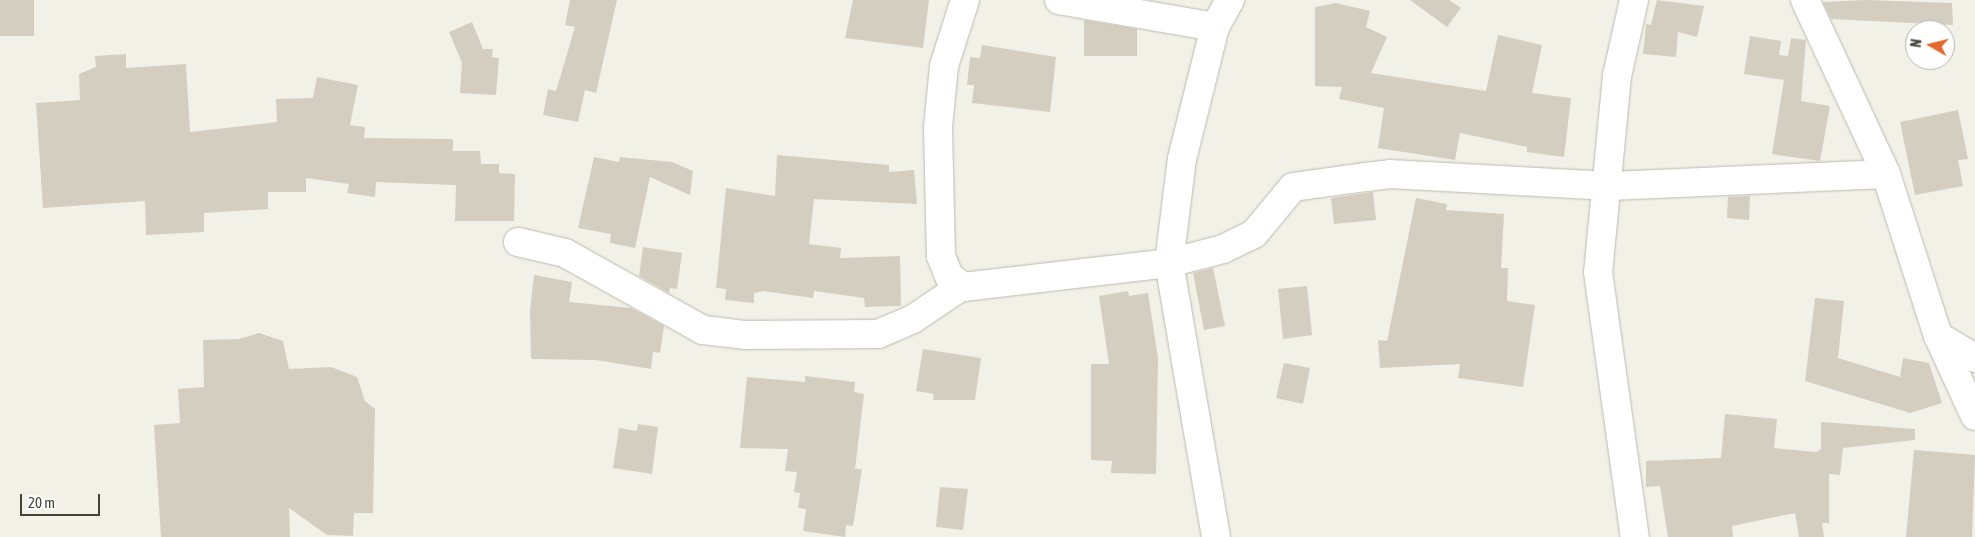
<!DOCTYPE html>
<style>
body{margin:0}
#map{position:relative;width:1975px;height:537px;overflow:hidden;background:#f2f1e8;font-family:"Asap Condensed",sans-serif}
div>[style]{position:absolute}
.building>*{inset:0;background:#d3cebf}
.roads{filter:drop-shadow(0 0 1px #bdbaac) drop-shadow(0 0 1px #bdbaac)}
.minor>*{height:28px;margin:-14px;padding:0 14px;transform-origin:14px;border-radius:14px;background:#fff}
span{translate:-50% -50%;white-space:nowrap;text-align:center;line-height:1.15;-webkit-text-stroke:4.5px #fff;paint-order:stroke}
.north{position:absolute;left:1905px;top:20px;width:50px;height:50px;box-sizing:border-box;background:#fff;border:1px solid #b5b3af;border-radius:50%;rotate:278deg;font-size:14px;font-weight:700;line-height:20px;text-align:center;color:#454237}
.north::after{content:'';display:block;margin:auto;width:18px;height:22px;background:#e5672c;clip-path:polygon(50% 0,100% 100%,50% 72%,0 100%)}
.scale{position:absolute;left:20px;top:494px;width:80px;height:22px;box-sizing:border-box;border:2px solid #454237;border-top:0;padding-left:6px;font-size:15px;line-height:18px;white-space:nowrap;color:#454237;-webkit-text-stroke:4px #fff;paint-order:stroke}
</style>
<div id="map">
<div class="building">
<div style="clip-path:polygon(0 0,34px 0,34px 36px,0 36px)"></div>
<div style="clip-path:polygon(570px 0,617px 0,596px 93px,585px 90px,578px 122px,543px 115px,548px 89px,556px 91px,575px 27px,565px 25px)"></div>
<div style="clip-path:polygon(853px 0,929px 0,923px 48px,845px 38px)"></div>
<div style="clip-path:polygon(1410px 0,1449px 0,1461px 8px,1447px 27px)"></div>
<div style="clip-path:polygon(1657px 0,1704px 6px,1697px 37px,1678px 32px,1676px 57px,1643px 54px,1646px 24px,1651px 25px)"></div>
<div style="clip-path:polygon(1865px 0,1952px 3px,1953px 25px,1831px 19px,1823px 2px)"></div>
<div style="clip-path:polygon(1336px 3px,1370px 11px,1366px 27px,1387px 37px,1371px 73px,1486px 91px,1498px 35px,1542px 45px,1532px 93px,1571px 98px,1564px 157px,1527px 152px,1527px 147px,1460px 133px,1455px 160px,1378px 148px,1384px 108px,1339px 99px,1342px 87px,1315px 86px,1315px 7px)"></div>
<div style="clip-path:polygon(1084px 20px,1137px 29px,1137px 56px,1084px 56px)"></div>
<div style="clip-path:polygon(472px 22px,483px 49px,493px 49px,492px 57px,499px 58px,496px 95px,460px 93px,462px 63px,449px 32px)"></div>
<div style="clip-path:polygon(1750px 36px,1781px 41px,1779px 55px,1788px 56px,1791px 38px,1806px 40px,1801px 101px,1830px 106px,1820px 161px,1772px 154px,1784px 80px,1744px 74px)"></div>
<div style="clip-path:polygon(982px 45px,1056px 57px,1050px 112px,972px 103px,974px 85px,967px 85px,970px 57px,980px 58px)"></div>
<div style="clip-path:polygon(126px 54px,126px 68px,186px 64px,190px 132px,277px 122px,276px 99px,313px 98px,317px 77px,358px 85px,350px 125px,365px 127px,364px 138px,453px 139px,453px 151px,480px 151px,481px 164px,499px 164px,499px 173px,515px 174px,514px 221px,455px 221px,456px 185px,376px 182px,375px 197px,347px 193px,349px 184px,306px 178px,306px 192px,268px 192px,268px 209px,204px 213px,204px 232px,146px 235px,145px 201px,43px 208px,36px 103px,80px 100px,79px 74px,96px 67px,95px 56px)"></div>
<div style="clip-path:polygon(1958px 110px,1968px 159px,1958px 160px,1963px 186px,1915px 195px,1900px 122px)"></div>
<div style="clip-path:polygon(777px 155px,889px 165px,889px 172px,914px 170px,917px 204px,814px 199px,809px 244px,841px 248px,840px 258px,900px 256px,901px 306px,865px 307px,864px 298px,814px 291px,813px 298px,763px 291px,754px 293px,754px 303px,725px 300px,726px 289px,716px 288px,726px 188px,775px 196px)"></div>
<div style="clip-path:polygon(594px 157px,619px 162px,620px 157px,672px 162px,693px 171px,690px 195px,650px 177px,635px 248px,610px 243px,611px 234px,578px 228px)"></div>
<div style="clip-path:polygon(1373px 192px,1376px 220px,1334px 224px,1331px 198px)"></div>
<div style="clip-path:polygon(1750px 196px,1749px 220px,1727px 218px,1728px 197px)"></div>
<div style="clip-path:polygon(1416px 198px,1447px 204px,1446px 210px,1504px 214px,1501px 268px,1508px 268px,1507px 301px,1535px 305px,1523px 387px,1458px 378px,1460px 364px,1380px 368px,1378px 340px,1387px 341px)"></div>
<div style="clip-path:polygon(643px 247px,682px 253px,677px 289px,670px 288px,669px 293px,639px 276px)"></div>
<div style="clip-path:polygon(1213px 268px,1225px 326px,1204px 330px,1193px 273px)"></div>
<div style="clip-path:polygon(534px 275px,572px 282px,569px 302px,631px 308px,664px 326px,660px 353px,653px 352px,651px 369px,596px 360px,531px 359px,530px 310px)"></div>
<div style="clip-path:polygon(1307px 286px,1312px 335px,1283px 339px,1278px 289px)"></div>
<div style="clip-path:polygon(1128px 291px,1129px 296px,1148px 293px,1158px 358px,1156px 474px,1111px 473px,1112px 461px,1091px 460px,1091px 364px,1109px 364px,1099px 296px)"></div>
<div style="clip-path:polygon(1815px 298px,1844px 301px,1838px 358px,1900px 377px,1903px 358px,1929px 363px,1942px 403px,1910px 413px,1805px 381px)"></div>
<div style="clip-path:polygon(259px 333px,283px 341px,289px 369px,331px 367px,357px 377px,365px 401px,375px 409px,373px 513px,354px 513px,353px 536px,327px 535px,289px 508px,290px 537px,161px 537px,154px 425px,180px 423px,178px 389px,204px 387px,203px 340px,239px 339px)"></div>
<div style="clip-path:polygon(923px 349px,981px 358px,975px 400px,933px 400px,934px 394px,916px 391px)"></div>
<div style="clip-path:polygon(1284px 363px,1310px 368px,1303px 404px,1276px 398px)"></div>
<div style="clip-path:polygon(805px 376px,855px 382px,854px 392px,864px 394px,855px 469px,862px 469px,853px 526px,846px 525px,845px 537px,803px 531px,806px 509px,798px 508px,800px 493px,794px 492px,797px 472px,785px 471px,788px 449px,740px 448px,747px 377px,805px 382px)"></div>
<div style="clip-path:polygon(1725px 414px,1777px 419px,1774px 448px,1816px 452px,1821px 449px,1821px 422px,1915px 429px,1915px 440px,1843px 448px,1840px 475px,1829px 474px,1829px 523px,1822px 523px,1824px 537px,1799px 537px,1795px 513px,1732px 526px,1733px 537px,1668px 537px,1660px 486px,1646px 487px,1646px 461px,1721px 458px)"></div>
<div style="clip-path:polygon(638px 424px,658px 427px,652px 474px,613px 468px,619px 428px,637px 431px)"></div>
<div style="clip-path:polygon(1914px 450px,1975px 455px,1972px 537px,1906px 537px)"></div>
<div style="clip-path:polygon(940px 487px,968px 489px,963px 530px,936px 527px)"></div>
</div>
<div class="roads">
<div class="minor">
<div style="left:965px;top:0;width:69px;rotate:107.7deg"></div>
<div style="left:944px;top:66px;width:61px;rotate:95.6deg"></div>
<div style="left:938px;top:127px;width:129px;rotate:88.7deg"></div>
<div style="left:941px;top:256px;width:22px;rotate:68deg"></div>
<div style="left:949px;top:276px;width:18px;rotate:38deg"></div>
<div style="left:963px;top:287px;width:207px;rotate:-6.6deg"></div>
<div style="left:1169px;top:263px;width:56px;rotate:-14.5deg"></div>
<div style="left:1223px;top:249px;width:34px;rotate:-26deg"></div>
<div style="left:1254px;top:234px;width:61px;rotate:-50.3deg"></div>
<div style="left:1293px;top:187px;width:74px;rotate:-7.8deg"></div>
<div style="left:1366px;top:177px;width:24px;rotate:-7deg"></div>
<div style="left:1390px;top:174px;width:220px;rotate:3.1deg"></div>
<div style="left:1610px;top:186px;width:276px;rotate:-2.5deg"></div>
<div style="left:1059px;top:0;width:158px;rotate:9.8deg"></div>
<div style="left:1634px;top:0;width:78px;rotate:102.6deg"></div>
<div style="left:1617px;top:76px;width:197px;rotate:95.5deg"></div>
<div style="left:1598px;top:272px;width:268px;rotate:82.1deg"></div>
<div style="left:1805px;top:0;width:192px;rotate:65deg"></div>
<div style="left:1886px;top:174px;width:170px;rotate:72.2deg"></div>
<div style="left:1938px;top:336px;width:88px;rotate:65.2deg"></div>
<div style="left:518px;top:242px;width:48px;rotate:13.2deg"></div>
<div style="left:565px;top:253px;width:158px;rotate:29.2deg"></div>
<div style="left:703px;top:330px;width:42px;rotate:6.8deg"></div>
<div style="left:745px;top:335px;width:133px;rotate:-0.4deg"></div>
<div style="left:878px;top:334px;width:38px;rotate:-23deg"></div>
<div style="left:913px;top:319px;width:59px;rotate:-34deg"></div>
<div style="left:1938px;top:336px;width:43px;rotate:30.7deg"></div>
<div style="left:1216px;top:537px;width:278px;rotate:-99.7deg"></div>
<div style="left:1169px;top:263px;width:105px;rotate:-82.9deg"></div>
<div style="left:1182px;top:159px;width:136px;rotate:-76deg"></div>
<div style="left:1215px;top:27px;width:31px;rotate:-61deg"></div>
</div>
</div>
<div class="north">N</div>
<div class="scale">20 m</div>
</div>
